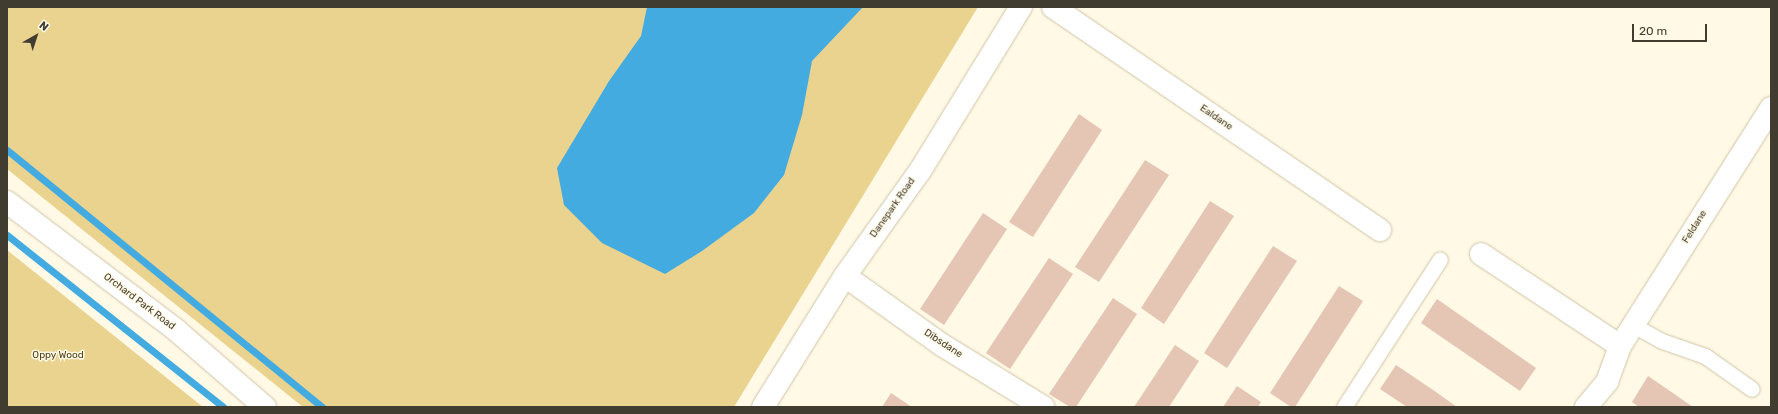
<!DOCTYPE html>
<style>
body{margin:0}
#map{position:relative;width:1778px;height:414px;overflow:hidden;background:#fff9e6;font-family:Rubik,sans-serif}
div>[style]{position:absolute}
.green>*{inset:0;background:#ead38f}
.water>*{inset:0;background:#43abe0}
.stream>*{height:7px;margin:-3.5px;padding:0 3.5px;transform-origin:3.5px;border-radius:3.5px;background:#43abe0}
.building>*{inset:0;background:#e5c6b4}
.roads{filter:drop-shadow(0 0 1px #cfc4a6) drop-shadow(0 0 1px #cfc4a6)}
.service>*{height:15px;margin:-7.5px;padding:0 7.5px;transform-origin:7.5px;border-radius:7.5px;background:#fff}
.minor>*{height:22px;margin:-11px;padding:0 11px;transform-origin:11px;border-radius:11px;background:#fff}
span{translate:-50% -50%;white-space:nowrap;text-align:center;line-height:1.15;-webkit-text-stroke:3px #fff9e6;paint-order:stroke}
.street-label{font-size:10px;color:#413c30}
.park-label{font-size:10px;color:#4e4118}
.frame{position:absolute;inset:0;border:8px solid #413c30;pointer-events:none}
.north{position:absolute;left:16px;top:16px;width:40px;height:40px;-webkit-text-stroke:3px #fff9e6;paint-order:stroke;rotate:39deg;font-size:11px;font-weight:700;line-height:16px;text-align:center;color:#413c30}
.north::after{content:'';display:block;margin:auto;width:14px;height:18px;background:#413c30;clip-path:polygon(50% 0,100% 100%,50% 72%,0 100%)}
.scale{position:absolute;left:1632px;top:24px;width:75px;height:18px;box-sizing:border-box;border:2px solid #413c30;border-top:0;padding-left:5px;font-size:12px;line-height:14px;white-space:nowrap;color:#413c30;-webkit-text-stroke:3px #fff9e6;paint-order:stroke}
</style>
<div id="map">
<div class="green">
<div style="clip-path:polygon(7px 7px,978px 7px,734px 407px,303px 407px,7px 169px)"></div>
<div style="clip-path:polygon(7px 250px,203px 407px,7px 407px)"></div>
</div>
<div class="water">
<div style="clip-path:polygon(647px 7px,863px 7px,812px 61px,802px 115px,784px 175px,754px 213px,702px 251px,665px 274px,602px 243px,564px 205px,557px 168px,609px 81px,641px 36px)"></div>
</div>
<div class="stream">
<div style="left:7px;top:150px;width:407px;rotate:39.2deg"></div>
<div style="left:7px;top:235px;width:276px;rotate:38.5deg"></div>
</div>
<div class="building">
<div style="clip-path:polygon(1079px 114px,1102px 130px,1033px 237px,1009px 222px)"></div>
<div style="clip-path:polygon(1145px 160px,1169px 175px,1099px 282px,1075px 267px)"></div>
<div style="clip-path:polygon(1210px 201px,1234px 216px,1164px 324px,1141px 308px)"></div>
<div style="clip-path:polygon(983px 213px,1007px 229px,944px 325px,920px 309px)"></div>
<div style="clip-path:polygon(1273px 246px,1297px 261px,1227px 368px,1204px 353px)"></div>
<div style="clip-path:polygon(1049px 258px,1073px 274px,1010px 369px,986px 353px)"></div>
<div style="clip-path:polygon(1339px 286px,1363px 301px,1295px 407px,1291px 407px,1270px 393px)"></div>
<div style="clip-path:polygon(1113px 298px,1137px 314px,1076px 407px,1070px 407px,1049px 394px)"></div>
<div style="clip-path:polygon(1437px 299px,1536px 368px,1520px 391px,1421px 323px)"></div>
<div style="clip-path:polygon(1175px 345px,1199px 361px,1169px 407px,1134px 407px)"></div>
<div style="clip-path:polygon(1396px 365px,1436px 392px,1457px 407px,1407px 407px,1380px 389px)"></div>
<div style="clip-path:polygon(1648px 376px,1670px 391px,1693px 407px,1639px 407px,1632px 402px)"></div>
<div style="clip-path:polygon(1237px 386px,1261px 402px,1258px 407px,1223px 407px)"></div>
<div style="clip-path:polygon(891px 393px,912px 407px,882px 407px)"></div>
</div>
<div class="roads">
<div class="service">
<div style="left:1633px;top:325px;width:33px;rotate:29deg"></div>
<div style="left:1662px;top:341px;width:46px;rotate:19.2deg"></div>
<div style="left:1705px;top:356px;width:57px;rotate:35.1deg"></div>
<div style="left:1344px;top:407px;width:176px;rotate:-57deg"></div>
</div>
<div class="minor">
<div style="left:1053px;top:7px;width:396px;rotate:34.3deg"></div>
<div style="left:7px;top:202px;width:212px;rotate:37.1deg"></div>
<div style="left:176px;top:330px;width:118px;rotate:40.9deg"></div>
<div style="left:1481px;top:254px;width:167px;rotate:33.5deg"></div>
<div style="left:845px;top:276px;width:119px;rotate:35.4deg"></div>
<div style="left:942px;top:345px;width:119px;rotate:31.5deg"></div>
<div style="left:763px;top:407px;width:155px;rotate:-58deg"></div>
<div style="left:845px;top:276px;width:129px;rotate:-54.5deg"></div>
<div style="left:920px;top:171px;width:193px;rotate:-58.4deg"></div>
<div style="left:1586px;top:407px;width:33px;rotate:-50deg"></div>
<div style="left:1607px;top:382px;width:38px;rotate:-70deg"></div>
<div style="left:1620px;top:346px;width:282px;rotate:-57.6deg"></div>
</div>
</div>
<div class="street-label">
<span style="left:1216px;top:118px;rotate:34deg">Ealdane</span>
<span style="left:893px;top:208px;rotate:-55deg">Danepark Road</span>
<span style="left:1695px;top:227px;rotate:-58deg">Feldane</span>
<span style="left:139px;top:302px;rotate:37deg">Orchard Park Road</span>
<span style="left:943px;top:344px;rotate:33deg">Dibsdane</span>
</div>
<div class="park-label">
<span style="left:58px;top:356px">Oppy Wood</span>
</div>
<div class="frame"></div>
<div class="north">N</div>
<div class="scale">20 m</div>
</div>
